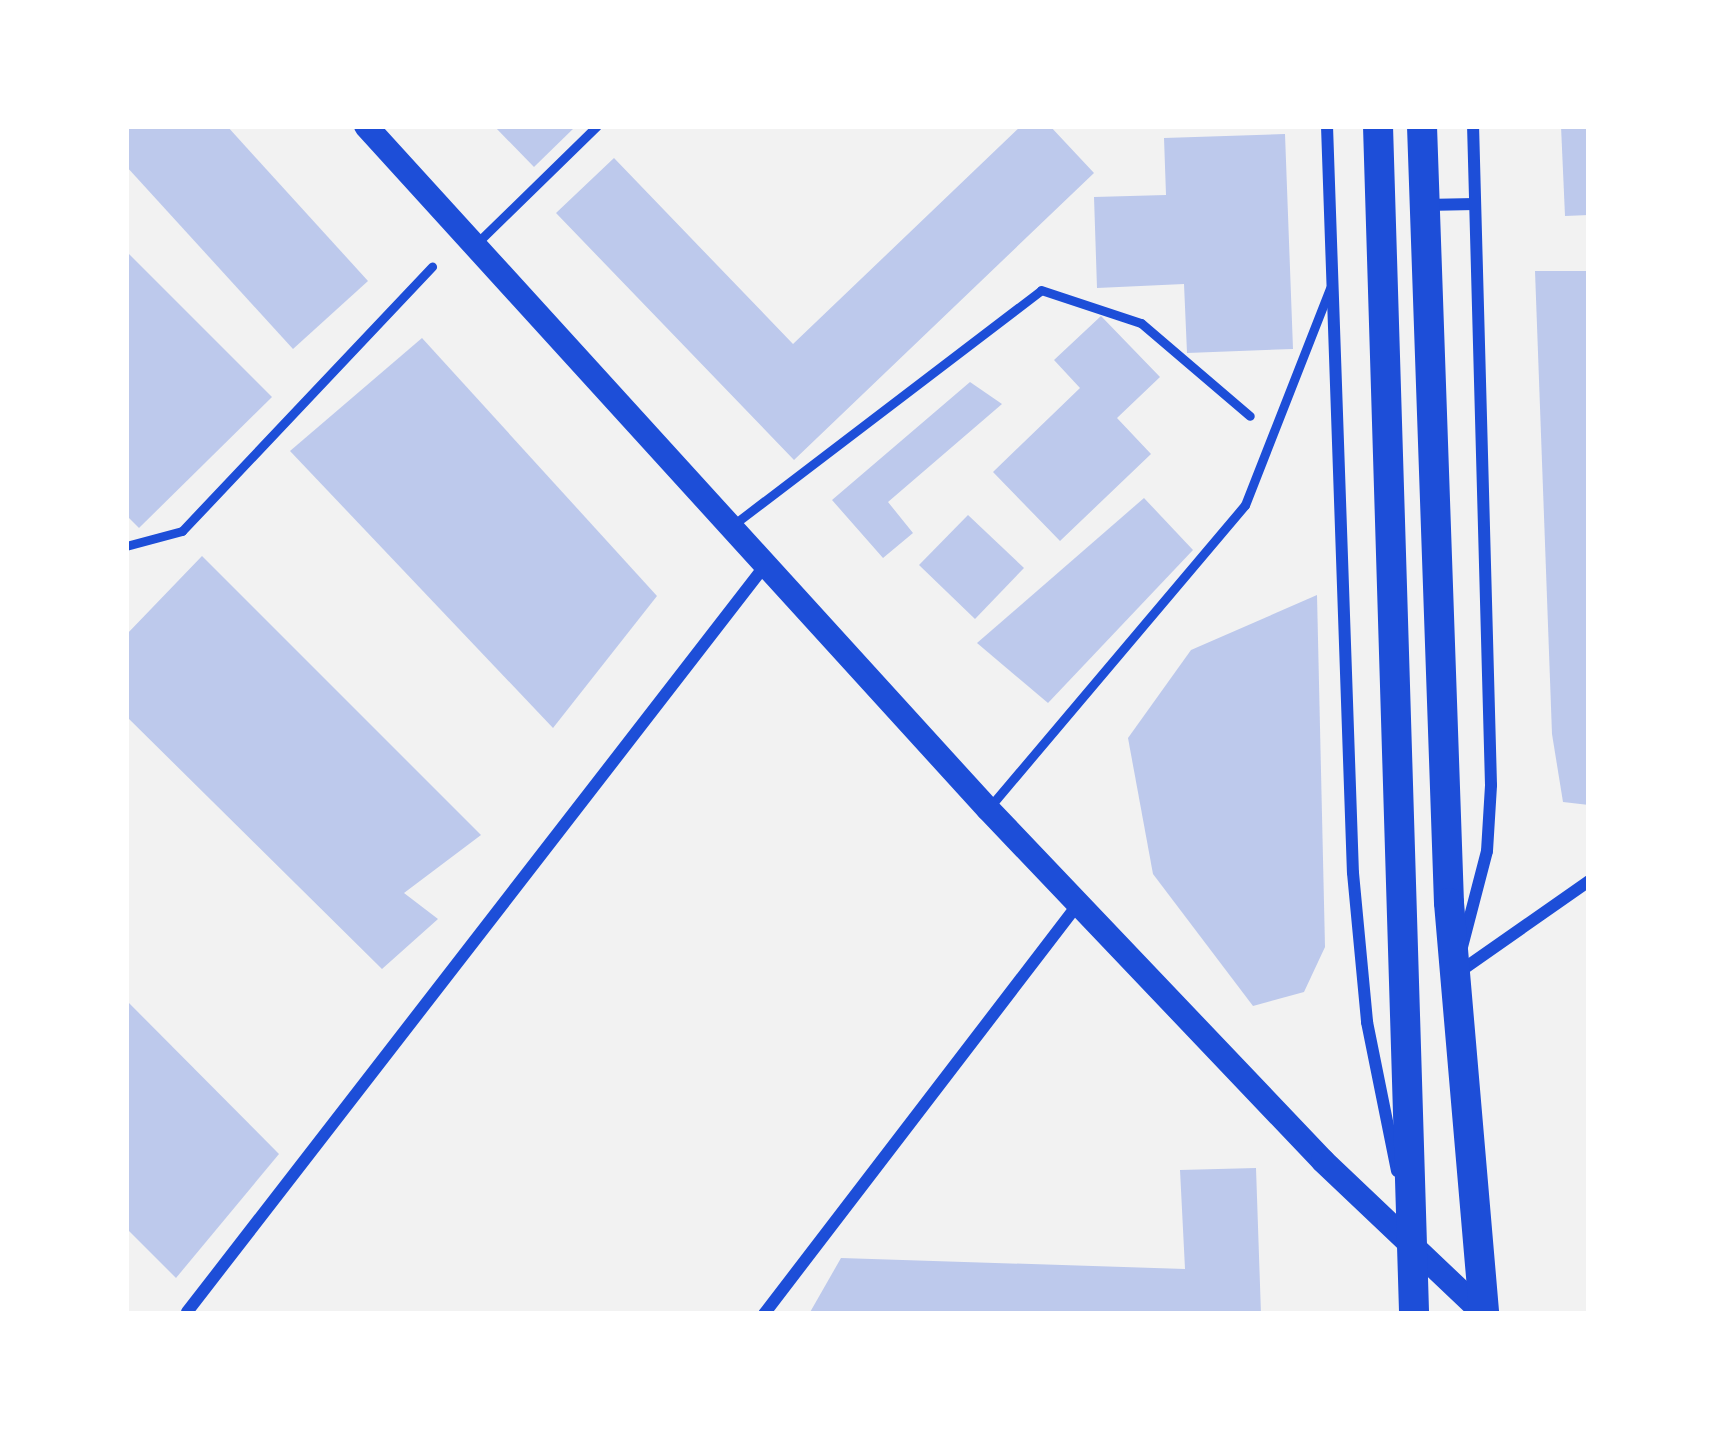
<!DOCTYPE html>
<style>
body{margin:0}
#map{position:relative;width:1715px;height:1440px;overflow:hidden;background:#f2f2f2;font-family:Arial,sans-serif}
div>[style]{position:absolute}
.building>*{inset:0;background:#bdc9ec}
.service>*{height:9px;margin:-4.5px;padding:0 4.5px;transform-origin:4.5px;border-radius:4.5px;background:#1d4ed8}
.minor>*{height:12px;margin:-6px;padding:0 6px;transform-origin:6px;border-radius:6px;background:#1d4ed8}
.secondary>*{height:24px;margin:-12px;padding:0 12px;transform-origin:12px;border-radius:12px;background:#1d4ed8}
.primary>*{height:30px;margin:-15px;padding:0 15px;transform-origin:15px;border-radius:15px;background:#1d4ed8}
span{translate:-50% -50%;white-space:nowrap;text-align:center;line-height:1.15;-webkit-text-stroke:12px #fff;paint-order:stroke}
.frame{position:absolute;inset:0;border:129px solid #fff;pointer-events:none}
</style>
<div id="map">
<div class="building">
<div style="clip-path:polygon(126px 126px,227px 126px,368px 281px,293px 349px,126px 166px)"></div>
<div style="clip-path:polygon(494px 126px,576px 126px,534px 167px)"></div>
<div style="clip-path:polygon(1021px 126px,1050px 126px,1094px 173px,794px 460px,556px 213px,614px 158px,793px 344px)"></div>
<div style="clip-path:polygon(1561px 126px,1589px 126px,1589px 215px,1565px 216px)"></div>
<div style="clip-path:polygon(1285px 134px,1293px 349px,1187px 353px,1184px 284px,1097px 288px,1094px 197px,1166px 195px,1164px 138px)"></div>
<div style="clip-path:polygon(126px 251px,272px 397px,139px 528px,126px 515px)"></div>
<div style="clip-path:polygon(1535px 271px,1589px 271px,1589px 805px,1563px 802px,1552px 734px)"></div>
<div style="clip-path:polygon(1101px 316px,1160px 377px,1117px 418px,1151px 454px,1060px 541px,993px 472px,1080px 388px,1054px 360px)"></div>
<div style="clip-path:polygon(422px 338px,657px 596px,553px 728px,290px 451px)"></div>
<div style="clip-path:polygon(970px 382px,1002px 404px,888px 502px,913px 533px,883px 558px,832px 500px)"></div>
<div style="clip-path:polygon(1144px 498px,1193px 550px,1048px 703px,977px 643px)"></div>
<div style="clip-path:polygon(968px 515px,1024px 568px,975px 619px,919px 565px)"></div>
<div style="clip-path:polygon(202px 556px,481px 835px,404px 893px,438px 919px,382px 969px,126px 716px,126px 635px)"></div>
<div style="clip-path:polygon(1317px 595px,1325px 947px,1304px 992px,1253px 1006px,1153px 874px,1128px 738px,1191px 650px)"></div>
<div style="clip-path:polygon(126px 1000px,279px 1154px,176px 1278px,126px 1228px)"></div>
<div style="clip-path:polygon(1256px 1168px,1261px 1314px,809px 1314px,841px 1258px,1185px 1269px,1180px 1170px)"></div>
</div>
<div class="service">
<div style="left:478px;top:242px;width:166px;rotate:-44.3deg"></div>
<div style="left:733px;top:525px;width:387px;rotate:-37.3deg"></div>
<div style="left:1041px;top:290px;width:105px;rotate:18.3deg"></div>
<div style="left:1141px;top:323px;width:143px;rotate:40.5deg"></div>
<div style="left:126px;top:546px;width:58px;rotate:-15deg"></div>
<div style="left:182px;top:531px;width:364px;rotate:-46.6deg"></div>
<div style="left:988px;top:809px;width:398px;rotate:-49.8deg"></div>
<div style="left:1245px;top:505px;width:233px;rotate:-68.6deg"></div>
</div>
<div class="minor">
<div style="left:1327px;top:126px;width:747px;rotate:88.01deg"></div>
<div style="left:1353px;top:873px;width:150px;rotate:84.6deg"></div>
<div style="left:1367px;top:1022px;width:152px;rotate:78.6deg"></div>
<div style="left:1425px;top:205px;width:50px;rotate:-1.1deg"></div>
<div style="left:1462px;top:947px;width:99px;rotate:-75.4deg"></div>
<div style="left:1487px;top:851px;width:66px;rotate:-86.5deg"></div>
<div style="left:1491px;top:785px;width:659px;rotate:-91.56deg"></div>
<div style="left:1459px;top:972px;width:159px;rotate:-35deg"></div>
<div style="left:187px;top:1312px;width:941px;rotate:-52.25deg"></div>
<div style="left:764px;top:1314px;width:516px;rotate:-52.55deg"></div>
</div>
<div class="secondary">
<div style="left:366px;top:126px;width:924px;rotate:47.68deg"></div>
<div style="left:988px;top:809px;width:486px;rotate:46.4deg"></div>
<div style="left:1323px;top:1161px;width:222px;rotate:43.5deg"></div>
</div>
<div class="primary">
<div style="left:1378px;top:126px;width:1189px;rotate:88.26deg"></div>
<div style="left:1422px;top:126px;width:777px;rotate:88.01deg"></div>
<div style="left:1449px;top:903px;width:412px;rotate:85.1deg"></div>
</div>
<div class="frame"></div>
</div>
